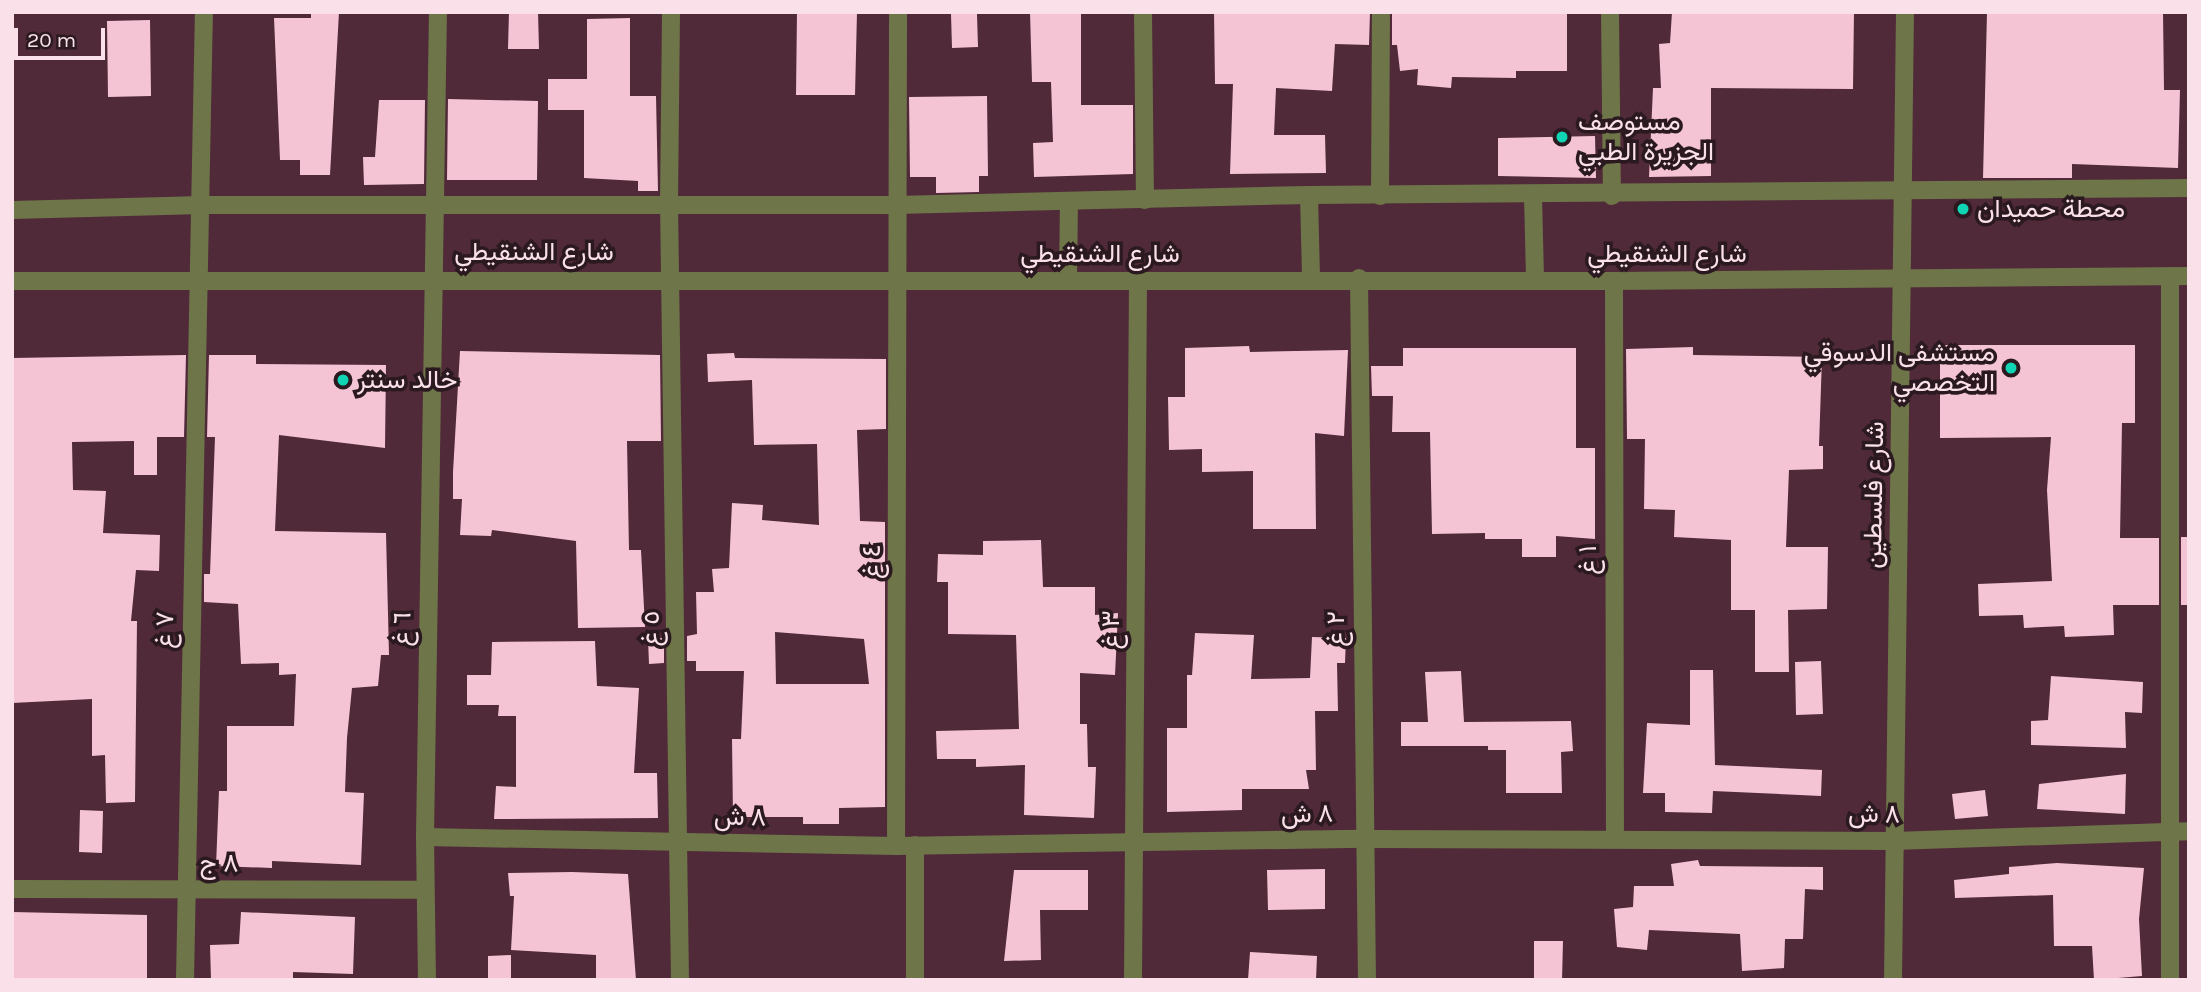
<!DOCTYPE html>
<meta charset="utf-8">
<style>
body{margin:0}
#map{position:relative;width:2201px;height:992px;overflow:hidden;background:#502a39;font-family:Karla,Vazirmatn,sans-serif}
div>[style]{position:absolute}
.building>*{inset:0;background:#f5c4d4}
.minor>*{height:18px;margin:-9px;padding:0 9px;transform-origin:9px;border-radius:9px;background:#6e7549}
.tertiary>*{height:18px;margin:-9px;padding:0 9px;transform-origin:9px;border-radius:9px;background:#6e7549}
.dots>*{width:19px;height:19px;translate:-50% -50%;box-sizing:border-box;border:4px solid #2b1920;border-radius:50%}
span{translate:-50% -50%;white-space:nowrap;text-align:center;line-height:1.15;-webkit-text-stroke:7px #2b1920;paint-order:stroke}
.poi-label{font-size:26px;color:#fae0e9}
.left{translate:0 -50%;text-align:left}
.right{translate:-100% -50%;text-align:right}
.street-label{font-size:26px;color:#fae0e9}
.frame{position:absolute;inset:0;border:14px solid #fae0e9;pointer-events:none}
.scale{position:absolute;left:14px;top:28px;width:91px;height:32px;box-sizing:border-box;border:4px solid #fae0e9;border-top:0;padding-left:9px;font-size:21px;line-height:24px;white-space:nowrap;color:#fae0e9;-webkit-text-stroke:5px #2b1920;paint-order:stroke}
</style>
<div id="map">
<div class="building">
<div style="clip-path:polygon(311px 12px,339px 12px,330px 175px,300px 175px,300px 160px,280px 160px,274px 18px,311px 18px)"></div>
<div style="clip-path:polygon(509px 12px,538px 12px,539px 49px,508px 49px)"></div>
<div style="clip-path:polygon(797px 12px,857px 12px,855px 95px,796px 95px)"></div>
<div style="clip-path:polygon(1030px 12px,1081px 12px,1081px 105px,1133px 105px,1133px 174px,1034px 177px,1033px 143px,1053px 142px,1051px 82px,1032px 82px)"></div>
<div style="clip-path:polygon(1214px 12px,1370px 12px,1369px 45px,1335px 44px,1332px 91px,1276px 88px,1274px 135px,1325px 135px,1326px 173px,1230px 174px,1233px 84px,1215px 84px)"></div>
<div style="clip-path:polygon(1392px 12px,1567px 14px,1567px 71px,1516px 71px,1516px 78px,1452px 77px,1451px 88px,1417px 85px,1418px 69px,1400px 71px,1397px 45px,1392px 45px)"></div>
<div style="clip-path:polygon(1672px 12px,1854px 12px,1853px 89px,1711px 88px,1711px 176px,1649px 177px,1653px 88px,1661px 88px,1659px 44px,1670px 43px)"></div>
<div style="clip-path:polygon(1987px 12px,2163px 12px,2164px 90px,2180px 90px,2178px 168px,2072px 164px,2072px 178px,1983px 178px)"></div>
<div style="clip-path:polygon(951px 14px,977px 14px,978px 47px,952px 48px)"></div>
<div style="clip-path:polygon(630px 18px,630px 96px,656px 96px,658px 191px,638px 191px,638px 181px,584px 178px,584px 110px,548px 110px,548px 79px,587px 79px,587px 19px)"></div>
<div style="clip-path:polygon(150px 20px,151px 96px,108px 97px,107px 21px)"></div>
<div style="clip-path:polygon(987px 96px,988px 176px,979px 176px,979px 192px,936px 193px,936px 177px,910px 177px,909px 97px)"></div>
<div style="clip-path:polygon(448px 99px,538px 101px,537px 180px,447px 180px)"></div>
<div style="clip-path:polygon(379px 100px,425px 100px,424px 184px,364px 185px,363px 157px,375px 157px)"></div>
<div style="clip-path:polygon(1595px 136px,1596px 178px,1498px 176px,1498px 138px)"></div>
<div style="clip-path:polygon(1940px 345px,2135px 345px,2135px 423px,2122px 423px,2120px 538px,2159px 538px,2159px 605px,2113px 605px,2114px 635px,2065px 637px,2064px 626px,2024px 628px,2023px 615px,1979px 616px,1978px 584px,2052px 581px,2047px 490px,2051px 437px,1940px 438px)"></div>
<div style="clip-path:polygon(1249px 346px,1250px 352px,1348px 350px,1344px 436px,1315px 433px,1316px 529px,1253px 529px,1253px 471px,1202px 472px,1202px 449px,1169px 450px,1168px 397px,1185px 397px,1185px 348px)"></div>
<div style="clip-path:polygon(1693px 347px,1693px 355px,1822px 357px,1819px 446px,1823px 446px,1823px 469px,1789px 470px,1786px 547px,1828px 547px,1827px 609px,1788px 610px,1789px 672px,1755px 672px,1755px 610px,1731px 610px,1731px 540px,1674px 537px,1675px 510px,1644px 509px,1645px 439px,1627px 439px,1626px 349px)"></div>
<div style="clip-path:polygon(1403px 348px,1576px 348px,1576px 448px,1595px 448px,1595px 539px,1556px 536px,1556px 557px,1522px 557px,1522px 539px,1485px 539px,1485px 533px,1432px 534px,1430px 432px,1392px 432px,1393px 396px,1372px 396px,1371px 366px,1403px 366px)"></div>
<div style="clip-path:polygon(460px 351px,660px 355px,661px 441px,627px 441px,629px 550px,641px 550px,645px 627px,578px 628px,576px 541px,492px 530px,491px 536px,460px 535px,462px 499px,453px 499px,453px 472px)"></div>
<div style="clip-path:polygon(evenodd,734px 353px,735px 358px,886px 359px,886px 429px,857px 430px,860px 521px,885px 522px,885px 807px,839px 808px,839px 824px,803px 824px,803px 817px,733px 817px,732px 739px,741px 739px,744px 671px,696px 671px,696px 661px,687px 661px,687px 636px,697px 634px,696px 592px,714px 592px,712px 569px,729px 568px,732px 503px,763px 505px,762px 520px,819px 525px,817px 444px,754px 445px,752px 380px,708px 382px,707px 354px,734px 353px,775px 632px,864px 639px,869px 684px,776px 684px,775px 632px)"></div>
<div style="clip-path:polygon(186px 355px,184px 437px,157px 437px,157px 475px,134px 475px,134px 441px,72px 442px,73px 490px,106px 491px,103px 533px,160px 535px,159px 571px,136px 570px,131px 621px,137px 621px,135px 802px,106px 803px,105px 755px,92px 756px,92px 699px,12px 703px,12px 358px)"></div>
<div style="clip-path:polygon(209px 355px,256px 355px,256px 364px,386px 365px,385px 448px,279px 435px,275px 531px,386px 533px,389px 655px,381px 655px,378px 686px,352px 688px,347px 738px,345px 792px,364px 793px,361px 865px,272px 861px,272px 868px,216px 866px,219px 791px,227px 791px,227px 726px,294px 726px,296px 674px,279px 675px,279px 663px,241px 664px,238px 604px,204px 602px,204px 574px,210px 574px,215px 437px,207px 437px)"></div>
<div style="clip-path:polygon(2181px 537px,2189px 537px,2189px 605px,2181px 605px)"></div>
<div style="clip-path:polygon(1041px 540px,1043px 587px,1095px 587px,1095px 615px,1118px 613px,1115px 675px,1080px 673px,1080px 724px,1087px 724px,1088px 767px,1096px 767px,1094px 818px,1024px 815px,1025px 765px,976px 767px,976px 759px,937px 759px,936px 731px,1019px 729px,1016px 635px,948px 634px,948px 582px,937px 582px,938px 554px,983px 555px,983px 541px)"></div>
<div style="clip-path:polygon(1195px 633px,1254px 635px,1251px 679px,1310px 678px,1312px 637px,1346px 638px,1345px 663px,1337px 663px,1338px 711px,1315px 711px,1316px 770px,1306px 770px,1309px 789px,1242px 789px,1242px 810px,1167px 812px,1167px 728px,1187px 728px,1187px 675px,1192px 675px)"></div>
<div style="clip-path:polygon(664px 638px,664px 663px,649px 664px,648px 639px)"></div>
<div style="clip-path:polygon(595px 641px,597px 686px,639px 688px,634px 773px,657px 773px,658px 818px,494px 819px,496px 786px,516px 787px,516px 716px,498px 716px,499px 705px,467px 705px,467px 675px,491px 675px,492px 642px)"></div>
<div style="clip-path:polygon(1821px 661px,1823px 714px,1796px 715px,1795px 662px)"></div>
<div style="clip-path:polygon(1690px 670px,1713px 670px,1715px 765px,1822px 770px,1821px 796px,1713px 791px,1712px 813px,1665px 812px,1665px 793px,1643px 793px,1647px 723px,1690px 725px)"></div>
<div style="clip-path:polygon(1461px 671px,1464px 722px,1571px 721px,1573px 751px,1561px 752px,1562px 793px,1506px 793px,1506px 750px,1488px 750px,1488px 746px,1401px 746px,1401px 722px,1428px 722px,1425px 672px)"></div>
<div style="clip-path:polygon(2051px 676px,2143px 682px,2142px 713px,2125px 712px,2126px 748px,2031px 745px,2031px 721px,2048px 720px)"></div>
<div style="clip-path:polygon(2126px 774px,2125px 814px,2037px 809px,2039px 784px)"></div>
<div style="clip-path:polygon(1985px 790px,1988px 816px,1955px 819px,1952px 794px)"></div>
<div style="clip-path:polygon(80px 810px,103px 811px,102px 853px,79px 852px)"></div>
<div style="clip-path:polygon(1698px 860px,1700px 866px,1823px 867px,1823px 890px,1805px 889px,1803px 939px,1785px 939px,1784px 968px,1742px 971px,1740px 934px,1649px 930px,1647px 950px,1617px 947px,1614px 909px,1633px 907px,1634px 886px,1674px 886px,1671px 864px)"></div>
<div style="clip-path:polygon(2057px 863px,2144px 868px,2139px 919px,2142px 976px,2094px 980px,2092px 946px,2054px 946px,2053px 895px,1955px 898px,1954px 880px,2009px 874px,2009px 867px)"></div>
<div style="clip-path:polygon(1325px 869px,1325px 909px,1268px 910px,1267px 870px)"></div>
<div style="clip-path:polygon(1014px 870px,1088px 870px,1088px 910px,1040px 910px,1041px 960px,1004px 961px)"></div>
<div style="clip-path:polygon(572px 872px,628px 874px,636px 980px,596px 980px,596px 955px,511px 950px,514px 896px,510px 896px,508px 873px)"></div>
<div style="clip-path:polygon(12px 912px,147px 915px,147px 980px,12px 980px)"></div>
<div style="clip-path:polygon(241px 912px,355px 917px,353px 974px,293px 972px,293px 980px,211px 980px,210px 945px,239px 944px)"></div>
<div style="clip-path:polygon(1534px 941px,1563px 941px,1562px 980px,1534px 980px)"></div>
<div style="clip-path:polygon(1250px 952px,1317px 956px,1316px 980px,1248px 980px)"></div>
<div style="clip-path:polygon(511px 955px,511px 980px,488px 980px,488px 956px)"></div>
</div>
<div class="minor">
<div style="left:671px;top:12px;width:191px;rotate:90.6deg"></div>
<div style="left:669px;top:203px;width:777px;rotate:89.19deg"></div>
<div style="left:1143px;top:12px;width:188px;rotate:89.4deg"></div>
<div style="left:1610px;top:12px;width:184px;rotate:89.4deg"></div>
<div style="left:1309px;top:195px;width:84px;rotate:88.6deg"></div>
<div style="left:1380px;top:196px;width:184px;rotate:-89.7deg"></div>
<div style="left:1533px;top:196px;width:84px;rotate:88.6deg"></div>
<div style="left:12px;top:210px;width:191px;rotate:-1.5deg"></div>
<div style="left:203px;top:205px;width:693px"></div>
<div style="left:896px;top:205px;width:413px;rotate:-1.4deg"></div>
<div style="left:1309px;top:195px;width:880px;rotate:-0.46deg"></div>
<div style="left:1359px;top:278px;width:702px;rotate:89.35deg"></div>
<div style="left:1068px;top:281px;width:78px;rotate:-89.3deg"></div>
<div style="left:1614px;top:281px;width:558px;rotate:89.9deg"></div>
<div style="left:425px;top:837px;width:471px;rotate:1.1deg"></div>
<div style="left:896px;top:846px;width:468px;rotate:-0.9deg"></div>
<div style="left:1364px;top:839px;width:529px;rotate:0.22deg"></div>
<div style="left:1893px;top:841px;width:296px;rotate:-1.9deg"></div>
<div style="left:915px;top:845px;width:135px;rotate:90deg"></div>
<div style="left:896px;top:846px;width:834px;rotate:-89.86deg"></div>
<div style="left:12px;top:889px;width:413px;rotate:0.1deg"></div>
<div style="left:185px;top:980px;width:968px;rotate:-88.88deg"></div>
<div style="left:427px;top:980px;width:143px;rotate:-90.8deg"></div>
<div style="left:425px;top:837px;width:825px;rotate:-89.1deg"></div>
<div style="left:1133px;top:980px;width:700px;rotate:-89.59deg"></div>
<div style="left:2170px;top:980px;width:704px;rotate:-90deg"></div>
</div>
<div class="tertiary">
<div style="left:12px;top:281px;width:1602px"></div>
<div style="left:1614px;top:281px;width:575px;rotate:-0.5deg"></div>
<div style="left:1893px;top:980px;width:968px;rotate:-89.29deg"></div>
</div>
<div class="dots">
<div style="left:1562px;top:137px;background:#0fd5b4"></div>
<div style="left:1963px;top:209px;background:#0fd5b4"></div>
<div style="left:2011px;top:368px;background:#0fd5b4"></div>
<div style="left:343px;top:380px;background:#0fd5b4"></div>
</div>
<div class="poi-label">
<span class="left" style="left:1578px;top:137px">مستوصف<br>الجزيرة الطبي</span>
<span class="left" style="left:1977px;top:209px">محطة حميدان</span>
<span class="right" style="left:1995px;top:368px">مستشفى الدسوقي<br>التخصصي</span>
<span class="left" style="left:357px;top:380px">خالد سنتر</span>
</div>
<div class="street-label">
<span style="left:534px;top:252px">شارع الشنقيطي</span>
<span style="left:1100px;top:254px">شارع الشنقيطي</span>
<span style="left:1667px;top:254px">شارع الشنقيطي</span>
<span style="left:1874px;top:495px;rotate:-89deg">شارع فلسطين</span>
<span style="left:1588px;top:560px;rotate:-90deg">١ غ</span>
<span style="left:872px;top:562px;rotate:-90deg">٤ غ</span>
<span style="left:402px;top:629px;rotate:-89deg">٦ غ</span>
<span style="left:651px;top:629px;rotate:-91deg">٥ غ</span>
<span style="left:1336px;top:629px;rotate:-90deg">٢ غ</span>
<span style="left:165px;top:630px;rotate:-89deg">٧ غ</span>
<span style="left:1111px;top:630px;rotate:-90deg">٣ غ</span>
<span style="left:1307px;top:814px;rotate:-1deg">٨ ش</span>
<span style="left:1874px;top:814px">٨ ش</span>
<span style="left:740px;top:817px;rotate:1deg">٨ ش</span>
<span style="left:219px;top:863px">٨ ج</span>
</div>
<div class="frame"></div>
<div class="scale">20 m</div>
</div>
